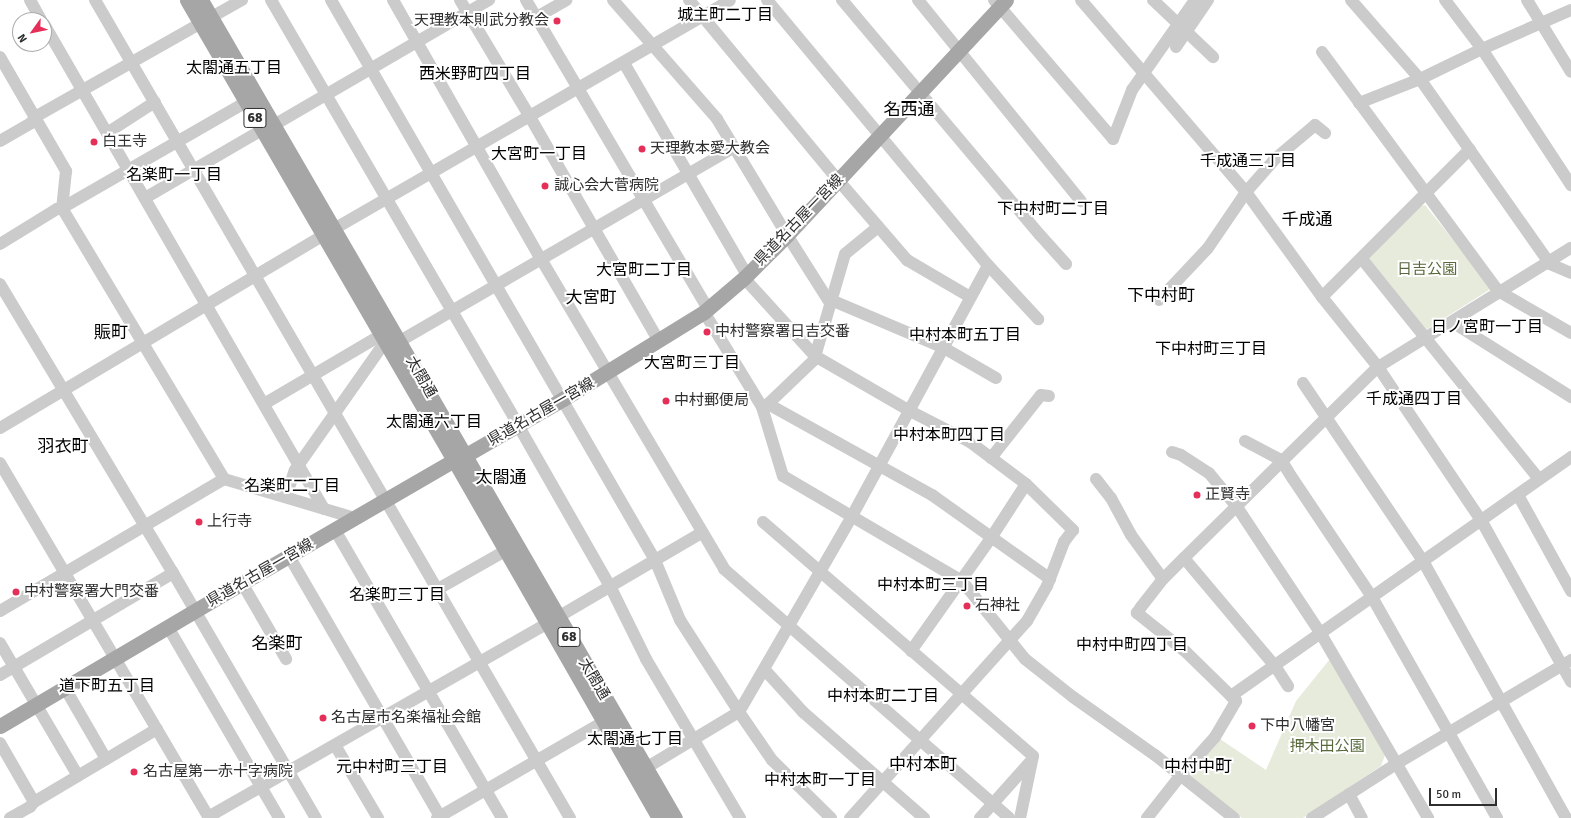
<!DOCTYPE html>
<meta charset="utf-8">
<style>
body{margin:0}
#map{position:relative;width:1571px;height:818px;overflow:hidden;background:#fff;font-family:Signika,"Noto Sans JP",sans-serif}
div>[style]{position:absolute}
.green>*{inset:0;background:#e6ebdb}
.minor>*{height:12px;margin:-6px;padding:0 6px;transform-origin:6px;border-radius:6px;background:#cbcbcb}
.major>*{height:15px;margin:-7.5px;padding:0 7.5px;transform-origin:7.5px;border-radius:7.5px;background:#a6a6a6}
.dots>*{width:11px;height:11px;translate:-50% -50%;box-sizing:border-box;border:2px solid #fff;border-radius:50%}
span{translate:-50% -50%;white-space:nowrap;text-align:center;line-height:1.15;-webkit-text-stroke:4px #fff;paint-order:stroke}
.shield-label span{padding:1px 3px;background:#fff;border:1px solid;border-radius:3px;-webkit-text-stroke-width:0}
.shield-label{font-size:14px;color:#2e2e2e;font-weight:700}
.poi-label{font-size:15px;color:#2e2e2e}
.right{translate:-100% -50%;text-align:right}
.left{translate:0 -50%;text-align:left}
.street-label{font-size:15px;color:#2e2e2e}
.park-label{font-size:15px;color:#58693b}
.neighbourhood-label{font-size:16px;color:#000}
.quarter-label{font-size:17px;color:#000}
.north{position:absolute;left:12px;top:12px;width:40px;height:40px;box-sizing:border-box;background:#fff;border:1px solid #ababab;border-radius:50%;rotate:237deg;font-size:11px;font-weight:700;line-height:16px;text-align:center;color:#2e2e2e}
.north::after{content:'';display:block;margin:auto;width:14px;height:18px;background:#e52f58;clip-path:polygon(50% 0,100% 100%,50% 72%,0 100%)}
.scale{position:absolute;left:1429px;top:788px;width:68px;height:18px;box-sizing:border-box;border:2px solid #2e2e2e;border-top:0;padding-left:5px;font-size:12px;line-height:14px;white-space:nowrap;color:#2e2e2e;-webkit-text-stroke:3px #fff;paint-order:stroke}
</style>
<div id="map">
<div class="green">
<div style="clip-path:polygon(1425px 205px,1489px 285px,1489px 290px,1424px 331px,1367px 259px,1420px 206px)"></div>
<div style="clip-path:polygon(1330px 659px,1385px 755px,1381px 766px,1303px 818px,1242px 818px,1188px 775px,1217px 737px,1266px 770px,1296px 701px)"></div>
</div>
<div class="minor">
<div style="left:30px;top:0;width:23px;rotate:61deg"></div>
<div style="left:95px;top:0;width:946px;rotate:59.86deg"></div>
<div style="left:271px;top:0;width:492px;rotate:59.8deg"></div>
<div style="left:518px;top:425px;width:185px;rotate:60.3deg"></div>
<div style="left:610px;top:586px;width:81px;rotate:63.7deg"></div>
<div style="left:646px;top:659px;width:185px;rotate:59.4deg"></div>
<div style="left:331px;top:0;width:647px;rotate:59.95deg"></div>
<div style="left:655px;top:560px;width:65px;rotate:67.4deg"></div>
<div style="left:680px;top:620px;width:109px;rotate:57.3deg"></div>
<div style="left:739px;top:712px;width:58px;rotate:55.5deg"></div>
<div style="left:772px;top:760px;width:83px;rotate:44.5deg"></div>
<div style="left:393px;top:0;width:298px;rotate:60.3deg"></div>
<div style="left:541px;top:259px;width:360px;rotate:59.4deg"></div>
<div style="left:724px;top:569px;width:378px;rotate:41.1deg"></div>
<div style="left:460px;top:0;width:136px;rotate:59.1deg"></div>
<div style="left:530px;top:117px;width:258px;rotate:60.1deg"></div>
<div style="left:526px;top:0;width:359px;rotate:59.5deg"></div>
<div style="left:613px;top:0;width:158px;rotate:48.8deg"></div>
<div style="left:717px;top:119px;width:135px;rotate:58.9deg"></div>
<div style="left:787px;top:235px;width:80px;rotate:57.7deg"></div>
<div style="left:689px;top:0;width:234px;rotate:50.4deg"></div>
<div style="left:838px;top:180px;width:106px;rotate:49.2deg"></div>
<div style="left:907px;top:260px;width:73px;rotate:30.4deg"></div>
<div style="left:767px;top:0;width:345px;rotate:50.2deg"></div>
<div style="left:988px;top:265px;width:74px;rotate:47.2deg"></div>
<div style="left:842px;top:0;width:307px;rotate:49.9deg"></div>
<div style="left:1040px;top:235px;width:39px;rotate:48deg"></div>
<div style="left:918px;top:0;width:259px;rotate:51deg"></div>
<div style="left:994px;top:0;width:183px;rotate:49.4deg"></div>
<div style="left:1113px;top:139px;width:53px;rotate:-68.8deg"></div>
<div style="left:1132px;top:90px;width:110px;rotate:-55deg"></div>
<div style="left:1081px;top:0;width:253px;rotate:49.3deg"></div>
<div style="left:1246px;top:192px;width:130px;rotate:54.1deg"></div>
<div style="left:1322px;top:297px;width:90px;rotate:51.3deg"></div>
<div style="left:1378px;top:367px;width:184px;rotate:56.1deg"></div>
<div style="left:1481px;top:520px;width:185px;rotate:60.9deg"></div>
<div style="left:1153px;top:0;width:83px;rotate:43.5deg"></div>
<div style="left:1351px;top:0;width:105px;rotate:48.9deg"></div>
<div style="left:1420px;top:79px;width:226px;rotate:54.9deg"></div>
<div style="left:1550px;top:264px;width:23px;rotate:23deg"></div>
<div style="left:1445px;top:0;width:61px;rotate:52.9deg"></div>
<div style="left:1482px;top:49px;width:163px;rotate:56.8deg"></div>
<div style="left:1527px;top:0;width:84px;rotate:58.6deg"></div>
<div style="left:537px;top:17px;width:34px;rotate:-30deg"></div>
<div style="left:44px;top:24px;width:560px;rotate:60deg"></div>
<div style="left:1176px;top:47px;width:57px;rotate:-55.8deg"></div>
<div style="left:1322px;top:52px;width:292px;rotate:53.6deg"></div>
<div style="left:1495px;top:287px;width:7px;rotate:45deg"></div>
<div style="left:1500px;top:292px;width:82px;rotate:30deg"></div>
<div style="left:0;top:57px;width:132px;rotate:59.9deg"></div>
<div style="left:66px;top:171px;width:37px;rotate:96deg"></div>
<div style="left:624px;top:63px;width:245px;rotate:59.9deg"></div>
<div style="left:1359px;top:103px;width:66px;rotate:-21.5deg"></div>
<div style="left:1420px;top:79px;width:69px;rotate:-25.8deg"></div>
<div style="left:1482px;top:49px;width:97px;rotate:-23.7deg"></div>
<div style="left:274px;top:125px;width:249px;rotate:-30.2deg"></div>
<div style="left:107px;top:133px;width:57px;rotate:-32.9deg"></div>
<div style="left:0;top:141px;width:36px;rotate:-30deg"></div>
<div style="left:31px;top:123px;width:7px;rotate:-56deg"></div>
<div style="left:35px;top:117px;width:238px;rotate:-29.5deg"></div>
<div style="left:145px;top:198px;width:135px;rotate:-30.2deg"></div>
<div style="left:62px;top:208px;width:212px;rotate:-29.9deg"></div>
<div style="left:0;top:244px;width:67px;rotate:-31.6deg"></div>
<div style="left:57px;top:209px;width:5px;rotate:-11deg"></div>
<div style="left:62px;top:208px;width:316px;rotate:59.1deg"></div>
<div style="left:224px;top:479px;width:137px;rotate:16.6deg"></div>
<div style="left:1362px;top:259px;width:282px;rotate:51.2deg"></div>
<div style="left:744px;top:278px;width:105px;rotate:47.7deg"></div>
<div style="left:815px;top:356px;width:110px;rotate:30.1deg"></div>
<div style="left:910px;top:411px;width:68px;rotate:27.3deg"></div>
<div style="left:970px;top:442px;width:70px;rotate:36.9deg"></div>
<div style="left:1026px;top:484px;width:66px;rotate:44.4deg"></div>
<div style="left:1073px;top:530px;width:15px;rotate:127deg"></div>
<div style="left:1064px;top:542px;width:47px;rotate:111.1deg"></div>
<div style="left:1047px;top:586px;width:40px;rotate:119.7deg"></div>
<div style="left:1027px;top:621px;width:265px;rotate:131.9deg"></div>
<div style="left:0;top:284px;width:335px;rotate:59.1deg"></div>
<div style="left:172px;top:571px;width:286px;rotate:59.8deg"></div>
<div style="left:1322px;top:297px;width:209px;rotate:-45deg"></div>
<div style="left:831px;top:300px;width:123px;rotate:23deg"></div>
<div style="left:944px;top:348px;width:60px;rotate:30deg"></div>
<div style="left:1159px;top:300px;width:71px;rotate:-46.7deg"></div>
<div style="left:1208px;top:248px;width:68px;rotate:-55.8deg"></div>
<div style="left:1246px;top:192px;width:45px;rotate:-48.6deg"></div>
<div style="left:1276px;top:158px;width:51px;rotate:-40.2deg"></div>
<div style="left:1315px;top:125px;width:13px;rotate:39deg"></div>
<div style="left:704px;top:312px;width:111px;rotate:58.6deg"></div>
<div style="left:762px;top:407px;width:72px;rotate:73.1deg"></div>
<div style="left:783px;top:476px;width:208px;rotate:30.4deg"></div>
<div style="left:962px;top:581px;width:100px;rotate:51.1deg"></div>
<div style="left:1025px;top:659px;width:61px;rotate:38.4deg"></div>
<div style="left:1073px;top:697px;width:100px;rotate:35.3deg"></div>
<div style="left:1155px;top:755px;width:101px;rotate:38.6deg"></div>
<div style="left:1452px;top:322px;width:141px;rotate:32.2deg"></div>
<div style="left:400px;top:341px;width:386px;rotate:-30.1deg"></div>
<div style="left:1303px;top:383px;width:215px;rotate:56deg"></div>
<div style="left:1423px;top:561px;width:294px;rotate:60.9deg"></div>
<div style="left:264px;top:404px;width:136px;rotate:-30.5deg"></div>
<div style="left:768px;top:404px;width:64px;rotate:-43.7deg"></div>
<div style="left:814px;top:360px;width:110px;rotate:-73.7deg"></div>
<div style="left:845px;top:254px;width:43px;rotate:-39.3deg"></div>
<div style="left:762px;top:407px;width:7px;rotate:-27deg"></div>
<div style="left:768px;top:404px;width:188px;rotate:29deg"></div>
<div style="left:932px;top:495px;width:145px;rotate:35.4deg"></div>
<div style="left:0;top:428px;width:389px;rotate:-30.8deg"></div>
<div style="left:334px;top:229px;width:457px;rotate:-30deg"></div>
<div style="left:1245px;top:441px;width:41px;rotate:27.8deg"></div>
<div style="left:1281px;top:460px;width:22px;rotate:58deg"></div>
<div style="left:1293px;top:479px;width:142px;rotate:56.2deg"></div>
<div style="left:1372px;top:597px;width:254px;rotate:60.5deg"></div>
<div style="left:1172px;top:452px;width:9px;rotate:18deg"></div>
<div style="left:1181px;top:455px;width:33px;rotate:33deg"></div>
<div style="left:1209px;top:473px;width:44px;rotate:50.5deg"></div>
<div style="left:1237px;top:507px;width:152px;rotate:56.5deg"></div>
<div style="left:1321px;top:634px;width:213px;rotate:59.8deg"></div>
<div style="left:991px;top:458px;width:80px;rotate:-51.6deg"></div>
<div style="left:1041px;top:395px;width:8px;rotate:7deg"></div>
<div style="left:0;top:463px;width:412px;rotate:59.5deg"></div>
<div style="left:1096px;top:479px;width:24px;rotate:52deg"></div>
<div style="left:1111px;top:498px;width:42px;rotate:61.6deg"></div>
<div style="left:1131px;top:535px;width:54px;rotate:54deg"></div>
<div style="left:1518px;top:495px;width:110px;rotate:61.1deg"></div>
<div style="left:286px;top:497px;width:28px;rotate:-72deg"></div>
<div style="left:295px;top:470px;width:156px;rotate:-54.9deg"></div>
<div style="left:763px;top:522px;width:357px;rotate:40.9deg"></div>
<div style="left:1033px;top:756px;width:63px;rotate:101.8deg"></div>
<div style="left:335px;top:530px;width:333px;rotate:59.9deg"></div>
<div style="left:289px;top:556px;width:303px;rotate:59.9deg"></div>
<div style="left:1184px;top:558px;width:141px;rotate:49.9deg"></div>
<div style="left:1275px;top:666px;width:24px;rotate:57deg"></div>
<div style="left:242px;top:583px;width:88px;rotate:59.9deg"></div>
<div style="left:438px;top:589px;width:77px;rotate:-29.6deg"></div>
<div style="left:0;top:611px;width:260px;rotate:-30.5deg"></div>
<div style="left:168px;top:627px;width:221px;rotate:59.8deg"></div>
<div style="left:0;top:643px;width:154px;rotate:59.6deg"></div>
<div style="left:911px;top:651px;width:138px;rotate:-54.7deg"></div>
<div style="left:991px;top:538px;width:64px;rotate:-57.1deg"></div>
<div style="left:765px;top:670px;width:57px;rotate:47.9deg"></div>
<div style="left:803px;top:712px;width:161px;rotate:41.2deg"></div>
<div style="left:0;top:675px;width:201px;rotate:-30.5deg"></div>
<div style="left:65px;top:688px;width:82px;rotate:60deg"></div>
<div style="left:1231px;top:696px;width:63px;rotate:-135.6deg"></div>
<div style="left:1186px;top:652px;width:63px;rotate:-141.5deg"></div>
<div style="left:1137px;top:613px;width:7px;rotate:-56deg"></div>
<div style="left:1141px;top:607px;width:36px;rotate:-52deg"></div>
<div style="left:1163px;top:579px;width:30px;rotate:-45deg"></div>
<div style="left:1184px;top:558px;width:272px;rotate:-44.6deg"></div>
<div style="left:1378px;top:367px;width:227px;rotate:-31.7deg"></div>
<div style="left:0;top:743px;width:68px;rotate:60deg"></div>
<div style="left:335px;top:745px;width:85px;rotate:59.5deg"></div>
<div style="left:646px;top:768px;width:109px;rotate:-31.1deg"></div>
<div style="left:739px;top:712px;width:226px;rotate:-60deg"></div>
<div style="left:852px;top:516px;width:285px;rotate:-61.5deg"></div>
<div style="left:1349px;top:794px;width:27px;rotate:62deg"></div>
<div style="left:208px;top:817px;width:403px;rotate:-29.7deg"></div>
<div style="left:558px;top:617px;width:166px;rotate:-30.4deg"></div>
<div style="left:10px;top:818px;width:23px;rotate:-29deg"></div>
<div style="left:30px;top:807px;width:6px;rotate:-51deg"></div>
<div style="left:34px;top:802px;width:143px;rotate:-30.7deg"></div>
<div style="left:437px;top:818px;width:192px;rotate:-30deg"></div>
<div style="left:980px;top:818px;width:76px;rotate:-48.2deg"></div>
<div style="left:1147px;top:818px;width:55px;rotate:-51.7deg"></div>
<div style="left:1181px;top:775px;width:51px;rotate:-48.2deg"></div>
<div style="left:1215px;top:737px;width:42px;rotate:-59.7deg"></div>
<div style="left:1236px;top:701px;width:7px;rotate:-135deg"></div>
<div style="left:1231px;top:696px;width:416px;rotate:-35.1deg"></div>
<div style="left:1312px;top:818px;width:100px;rotate:-32.7deg"></div>
<div style="left:1396px;top:764px;width:204px;rotate:-30.7deg"></div>
</div>
<div class="major">
<div style="left:187px;top:0;width:532px;rotate:59.87deg"></div>
<div style="left:454px;top:460px;width:413px;rotate:60.2deg"></div>
<div style="left:201px;top:0;width:945px;rotate:59.91deg"></div>
<div style="left:0;top:726px;width:281px;rotate:-30.6deg"></div>
<div style="left:242px;top:583px;width:245px;rotate:-30.1deg"></div>
<div style="left:454px;top:460px;width:13px;rotate:-23deg"></div>
<div style="left:466px;top:455px;width:112px;rotate:-30deg"></div>
<div style="left:563px;top:399px;width:166px;rotate:-31.7deg"></div>
<div style="left:704px;top:312px;width:52px;rotate:-40.4deg"></div>
<div style="left:744px;top:278px;width:61px;rotate:-45deg"></div>
<div style="left:787px;top:235px;width:321px;rotate:-47deg"></div>
</div>
<div class="dots">
<div style="left:557px;top:21px;background:#e52f58"></div>
<div style="left:94px;top:142px;background:#e52f58"></div>
<div style="left:642px;top:149px;background:#e52f58"></div>
<div style="left:545px;top:186px;background:#e52f58"></div>
<div style="left:707px;top:332px;background:#e52f58"></div>
<div style="left:666px;top:401px;background:#e52f58"></div>
<div style="left:1197px;top:495px;background:#e52f58"></div>
<div style="left:199px;top:522px;background:#e52f58"></div>
<div style="left:16px;top:592px;background:#e52f58"></div>
<div style="left:967px;top:606px;background:#e52f58"></div>
<div style="left:323px;top:718px;background:#e52f58"></div>
<div style="left:1252px;top:726px;background:#e52f58"></div>
<div style="left:134px;top:772px;background:#e52f58"></div>
</div>
<div class="shield-label">
<span style="left:255px;top:118px">68</span>
<span style="left:569px;top:637px">68</span>
</div>
<div class="poi-label">
<span class="right" style="left:549px;top:21px">天理教本則武分教会</span>
<span class="left" style="left:102px;top:142px">白王寺</span>
<span class="left" style="left:650px;top:149px">天理教本愛大教会</span>
<span class="left" style="left:554px;top:186px">誠心会大菅病院</span>
<span class="left" style="left:715px;top:332px">中村警察署日吉交番</span>
<span class="left" style="left:674px;top:401px">中村郵便局</span>
<span class="left" style="left:1205px;top:495px">正賢寺</span>
<span class="left" style="left:207px;top:522px">上行寺</span>
<span class="left" style="left:24px;top:592px">中村警察署大門交番</span>
<span class="left" style="left:975px;top:606px">石神社</span>
<span class="left" style="left:331px;top:718px">名古屋市名楽福祉会館</span>
<span class="left" style="left:1260px;top:726px">下中八幡宮</span>
<span class="left" style="left:143px;top:772px">名古屋第一赤十字病院</span>
</div>
<div class="street-label">
<span style="left:799px;top:220px;rotate:-46deg">県道名古屋一宮線</span>
<span style="left:421px;top:377px;rotate:60deg">太閤通</span>
<span style="left:541px;top:412px;rotate:-30deg">県道名古屋一宮線</span>
<span style="left:260px;top:573px;rotate:-30deg">県道名古屋一宮線</span>
<span style="left:594px;top:679px;rotate:59deg">太閤通</span>
</div>
<div class="park-label">
<span style="left:1427px;top:270px">日吉公園</span>
<span style="left:1327px;top:747px">押木田公園</span>
</div>
<div class="neighbourhood-label">
<span style="left:725px;top:15px">城主町二丁目</span>
<span style="left:234px;top:68px">太閤通五丁目</span>
<span style="left:475px;top:74px">西米野町四丁目</span>
<span style="left:539px;top:154px">大宮町一丁目</span>
<span style="left:1248px;top:161px">千成通三丁目</span>
<span style="left:174px;top:175px">名楽町一丁目</span>
<span style="left:1053px;top:209px">下中村町二丁目</span>
<span style="left:644px;top:270px">大宮町二丁目</span>
<span style="left:1487px;top:327px">日ノ宮町一丁目</span>
<span style="left:965px;top:335px">中村本町五丁目</span>
<span style="left:1211px;top:349px">下中村町三丁目</span>
<span style="left:692px;top:363px">大宮町三丁目</span>
<span style="left:1414px;top:399px">千成通四丁目</span>
<span style="left:434px;top:422px">太閤通六丁目</span>
<span style="left:949px;top:435px">中村本町四丁目</span>
<span style="left:292px;top:486px">名楽町二丁目</span>
<span style="left:933px;top:585px">中村本町三丁目</span>
<span style="left:397px;top:595px">名楽町三丁目</span>
<span style="left:1132px;top:645px">中村中町四丁目</span>
<span style="left:107px;top:686px">道下町五丁目</span>
<span style="left:883px;top:696px">中村本町二丁目</span>
<span style="left:635px;top:739px">太閤通七丁目</span>
<span style="left:392px;top:767px">元中村町三丁目</span>
<span style="left:820px;top:780px">中村本町一丁目</span>
</div>
<div class="quarter-label">
<span style="left:909px;top:110px">名西通</span>
<span style="left:1307px;top:220px">千成通</span>
<span style="left:1161px;top:296px">下中村町</span>
<span style="left:591px;top:298px">大宮町</span>
<span style="left:111px;top:333px">賑町</span>
<span style="left:63px;top:447px">羽衣町</span>
<span style="left:501px;top:478px">太閤通</span>
<span style="left:277px;top:644px">名楽町</span>
<span style="left:923px;top:765px">中村本町</span>
<span style="left:1198px;top:767px">中村中町</span>
</div>
<div class="north">N</div>
<div class="scale">50 m</div>
</div>
